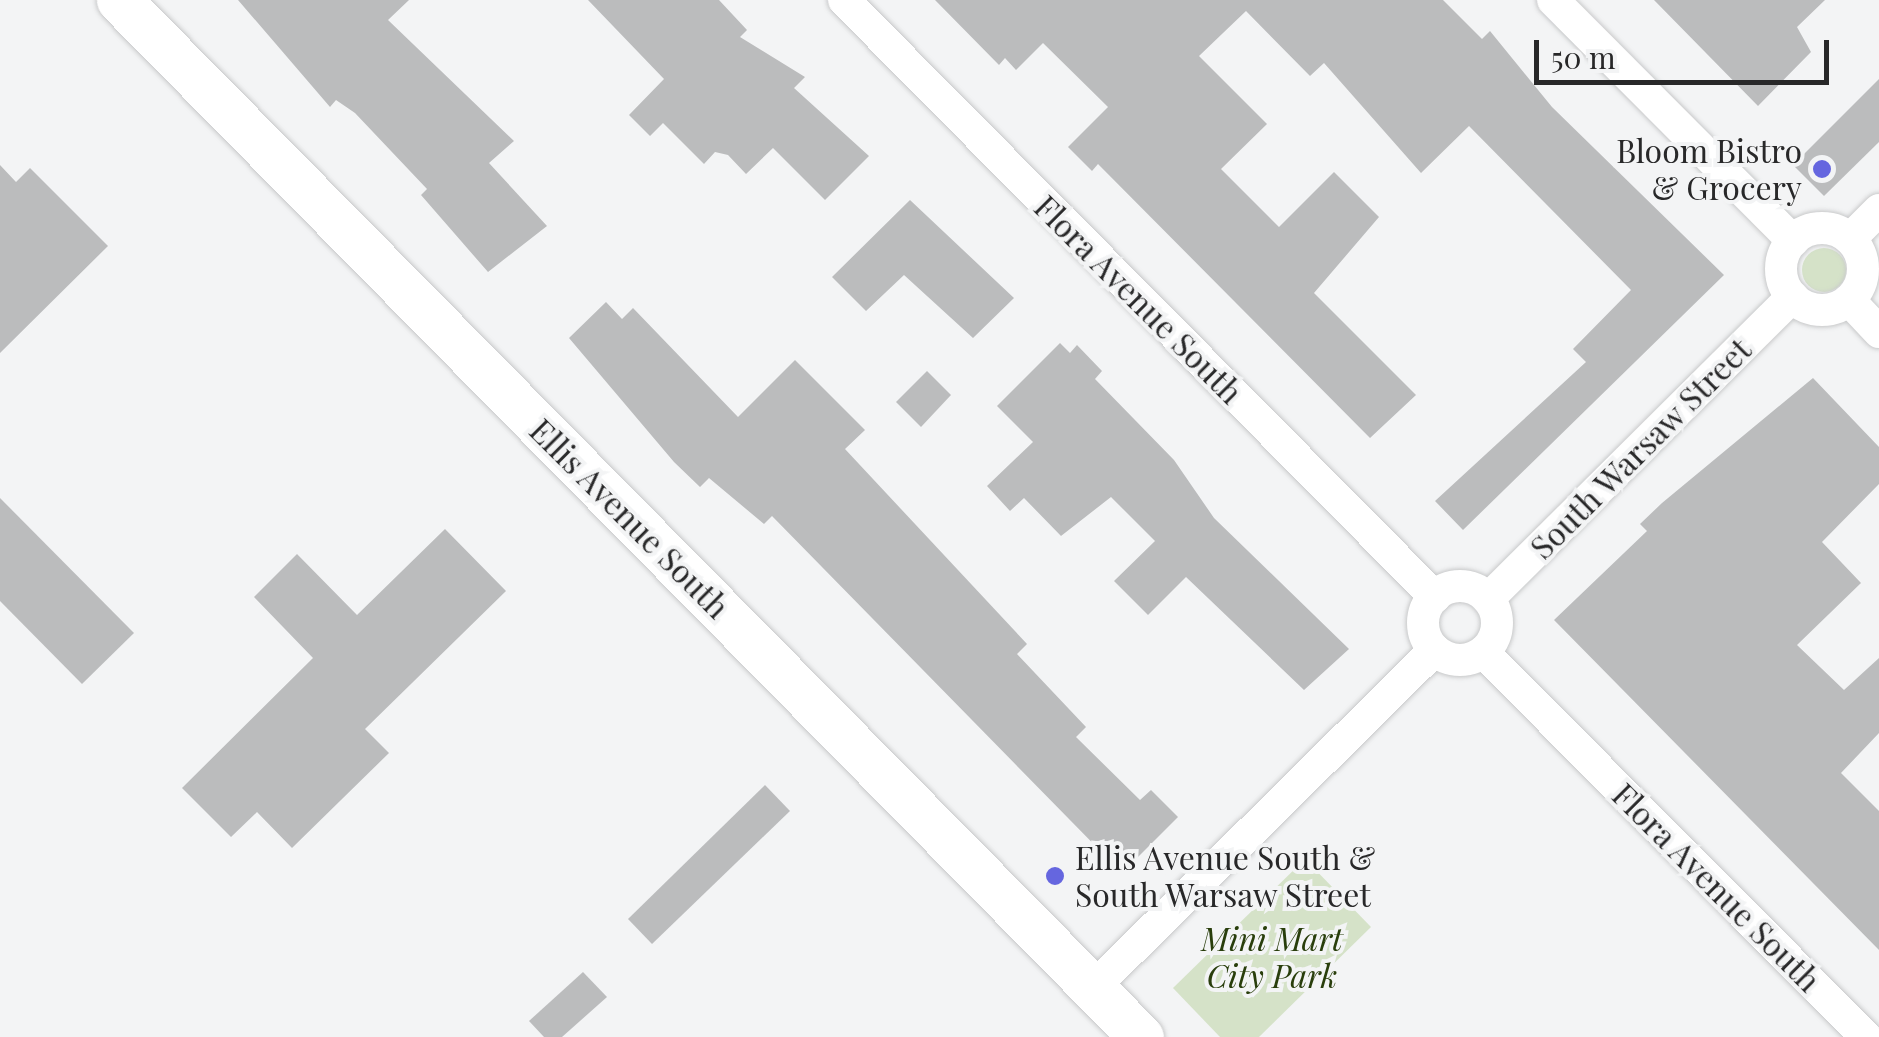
<!DOCTYPE html>
<style>
body{margin:0}
#map{position:relative;width:1879px;height:1037px;overflow:hidden;background:#f3f4f5;font-family:"Playfair Display",serif}
div>[style]{position:absolute}
.green>*{inset:0;background:#d5e2c8}
.round{border-radius:50%}
.building>*{inset:0;background:#bbbcbd}
.roads{filter:drop-shadow(0 0 2px #c8c9ca) drop-shadow(0 0 2px #c8c9ca)}
.street>*{height:32px;margin:-16px;padding:0 16px;transform-origin:16px;border-radius:16px;background:#fff}
.street>.ring{margin:-16px;padding:0;box-sizing:content-box;background:none;border:32px solid #fff;border-radius:50%}
.secondary>*{height:45px;margin:-22.5px;padding:0 22.5px;transform-origin:22.5px;border-radius:22.5px;background:#fff}
.dots>*{width:28px;height:28px;translate:-50% -50%;box-sizing:border-box;border:5px solid #f3f4f5;border-radius:50%}
span{translate:-50% -50%;white-space:nowrap;text-align:center;line-height:1.15;-webkit-text-stroke:8px #f3f4f5;paint-order:stroke}
.poi-label{font-size:32px;color:#282829}
.right{translate:-100% -50%;text-align:right}
.left{translate:0 -50%;text-align:left}
.street-label{font-size:32px;color:#282829}
.park-label{font-size:32px;color:#293e0c;font-style:italic}
.scale{position:absolute;left:1534px;top:40px;width:295px;height:45px;box-sizing:border-box;border:5px solid #282829;border-top:0;padding-left:12px;font-size:30px;line-height:35px;white-space:nowrap;color:#282829;-webkit-text-stroke:8px #f3f4f5;paint-order:stroke}
</style>
<div id="map">
<div class="green">
<div class="round" style="left:1802px;top:248px;width:44px;height:44px"></div>
<div style="clip-path:polygon(1305px 859px,1371px 927px,1259px 1037px,1220px 1037px,1173px 988px)"></div>
</div>
<div class="building">
<div style="clip-path:polygon(238px 0,409px 0,388px 20px,514px 141px,489px 163px,547px 226px,488px 272px,421px 195px,427px 189px,355px 113px,336px 100px,330px 107px)"></div>
<div style="clip-path:polygon(588px 0,719px 0,747px 30px,740px 37px,805px 77px,794px 88px,869px 156px,825px 200px,773px 148px,746px 174px,728px 155px,715px 152px,704px 164px,663px 123px,650px 136px,629px 115px,664px 79px)"></div>
<div style="clip-path:polygon(935px 0,1443px 0,1482px 39px,1490px 31px,1552px 107px,1724px 275px,1463px 530px,1435px 501px,1586px 362px,1573px 349px,1631px 290px,1469px 126px,1421px 173px,1324px 63px,1310px 76px,1246px 11px,1199px 56px,1267px 124px,1221px 169px,1279px 227px,1334px 172px,1379px 217px,1314px 293px,1416px 395px,1370px 438px,1098px 164px,1092px 171px,1068px 147px,1108px 107px,1043px 43px,1016px 70px,1005px 58px,999px 65px)"></div>
<div style="clip-path:polygon(1654px 0,1825px 0,1797px 27px,1811px 52px,1758px 106px)"></div>
<div style="clip-path:polygon(1879px 79px,1879px 142px,1824px 196px,1793px 165px)"></div>
<div style="clip-path:polygon(0 165px,16px 182px,30px 168px,108px 246px,0 353px)"></div>
<div style="clip-path:polygon(910px 200px,1014px 298px,973px 338px,904px 275px,866px 311px,832px 277px)"></div>
<div style="clip-path:polygon(606px 302px,622px 319px,633px 308px,738px 417px,795px 360px,865px 430px,845px 449px,1027px 644px,1017px 654px,1086px 727px,1076px 737px,1140px 800px,1151px 790px,1178px 817px,1122px 873px,772px 516px,764px 524px,709px 478px,700px 487px,674px 462px,569px 338px)"></div>
<div style="clip-path:polygon(1060px 343px,1070px 353px,1077px 345px,1102px 371px,1095px 379px,1174px 460px,1214px 518px,1349px 649px,1304px 690px,1186px 577px,1148px 615px,1114px 581px,1155px 541px,1111px 497px,1061px 536px,1024px 498px,1010px 511px,987px 486px,1033px 442px,997px 406px)"></div>
<div style="clip-path:polygon(927px 371px,951px 395px,921px 427px,896px 402px)"></div>
<div style="clip-path:polygon(1813px 378px,1879px 447px,1879px 484px,1822px 542px,1861px 583px,1797px 645px,1844px 690px,1879px 658px,1879px 733px,1841px 773px,1879px 811px,1879px 950px,1554px 620px,1647px 531px,1640px 524px,1662px 503px)"></div>
<div style="clip-path:polygon(0 498px,134px 633px,82px 684px,0 601px)"></div>
<div style="clip-path:polygon(445px 529px,506px 591px,365px 729px,389px 753px,292px 848px,257px 812px,231px 837px,182px 788px,313px 658px,254px 597px,297px 554px,357px 615px)"></div>
<div style="clip-path:polygon(765px 785px,790px 811px,652px 944px,628px 919px)"></div>
<div style="clip-path:polygon(583px 972px,607px 997px,562px 1037px,544px 1037px,529px 1021px)"></div>
</div>
<div class="roads">
<div class="street">
<div style="left:844px;top:0;width:840px;rotate:45.29deg"></div>
<div style="left:1553px;top:0;width:340px;rotate:45.1deg"></div>
<div class="ring" style="left:1781px;top:228px;width:50px;height:50px"></div>
<div style="left:1850px;top:239px;width:41px;rotate:-45deg"></div>
<div style="left:1849px;top:300px;width:44px;rotate:46.8deg"></div>
<div class="ring" style="left:1423px;top:586px;width:42px;height:42px"></div>
<div style="left:1488px;top:599px;width:429px;rotate:-44.8deg"></div>
<div style="left:1483px;top:652px;width:543px;rotate:45.15deg"></div>
<div style="left:1093px;top:988px;width:481px;rotate:-44.7deg"></div>
</div>
<div class="secondary">
<div style="left:119px;top:0;width:1456px;rotate:45.42deg"></div>
</div>
</div>
<div class="dots">
<div style="left:1822px;top:169px;background:#6566df"></div>
<div style="left:1055px;top:876px;background:#6566df"></div>
</div>
<div class="poi-label">
<span class="right" style="left:1802px;top:169px">Bloom Bistro<br>&amp; Grocery</span>
<span class="left" style="left:1075px;top:876px">Ellis Avenue South &amp;<br>South Warsaw Street</span>
</div>
<div class="street-label">
<span style="left:1139px;top:299px;rotate:45deg">Flora Avenue South</span>
<span style="left:1640px;top:448px;rotate:-45deg">South Warsaw Street</span>
<span style="left:630px;top:518px;rotate:45deg">Ellis Avenue South</span>
<span style="left:1717px;top:887px;rotate:45deg">Flora Avenue South</span>
</div>
<div class="park-label">
<span style="left:1272px;top:957px">Mini Mart<br>City Park</span>
</div>
<div class="scale">50 m</div>
</div>
